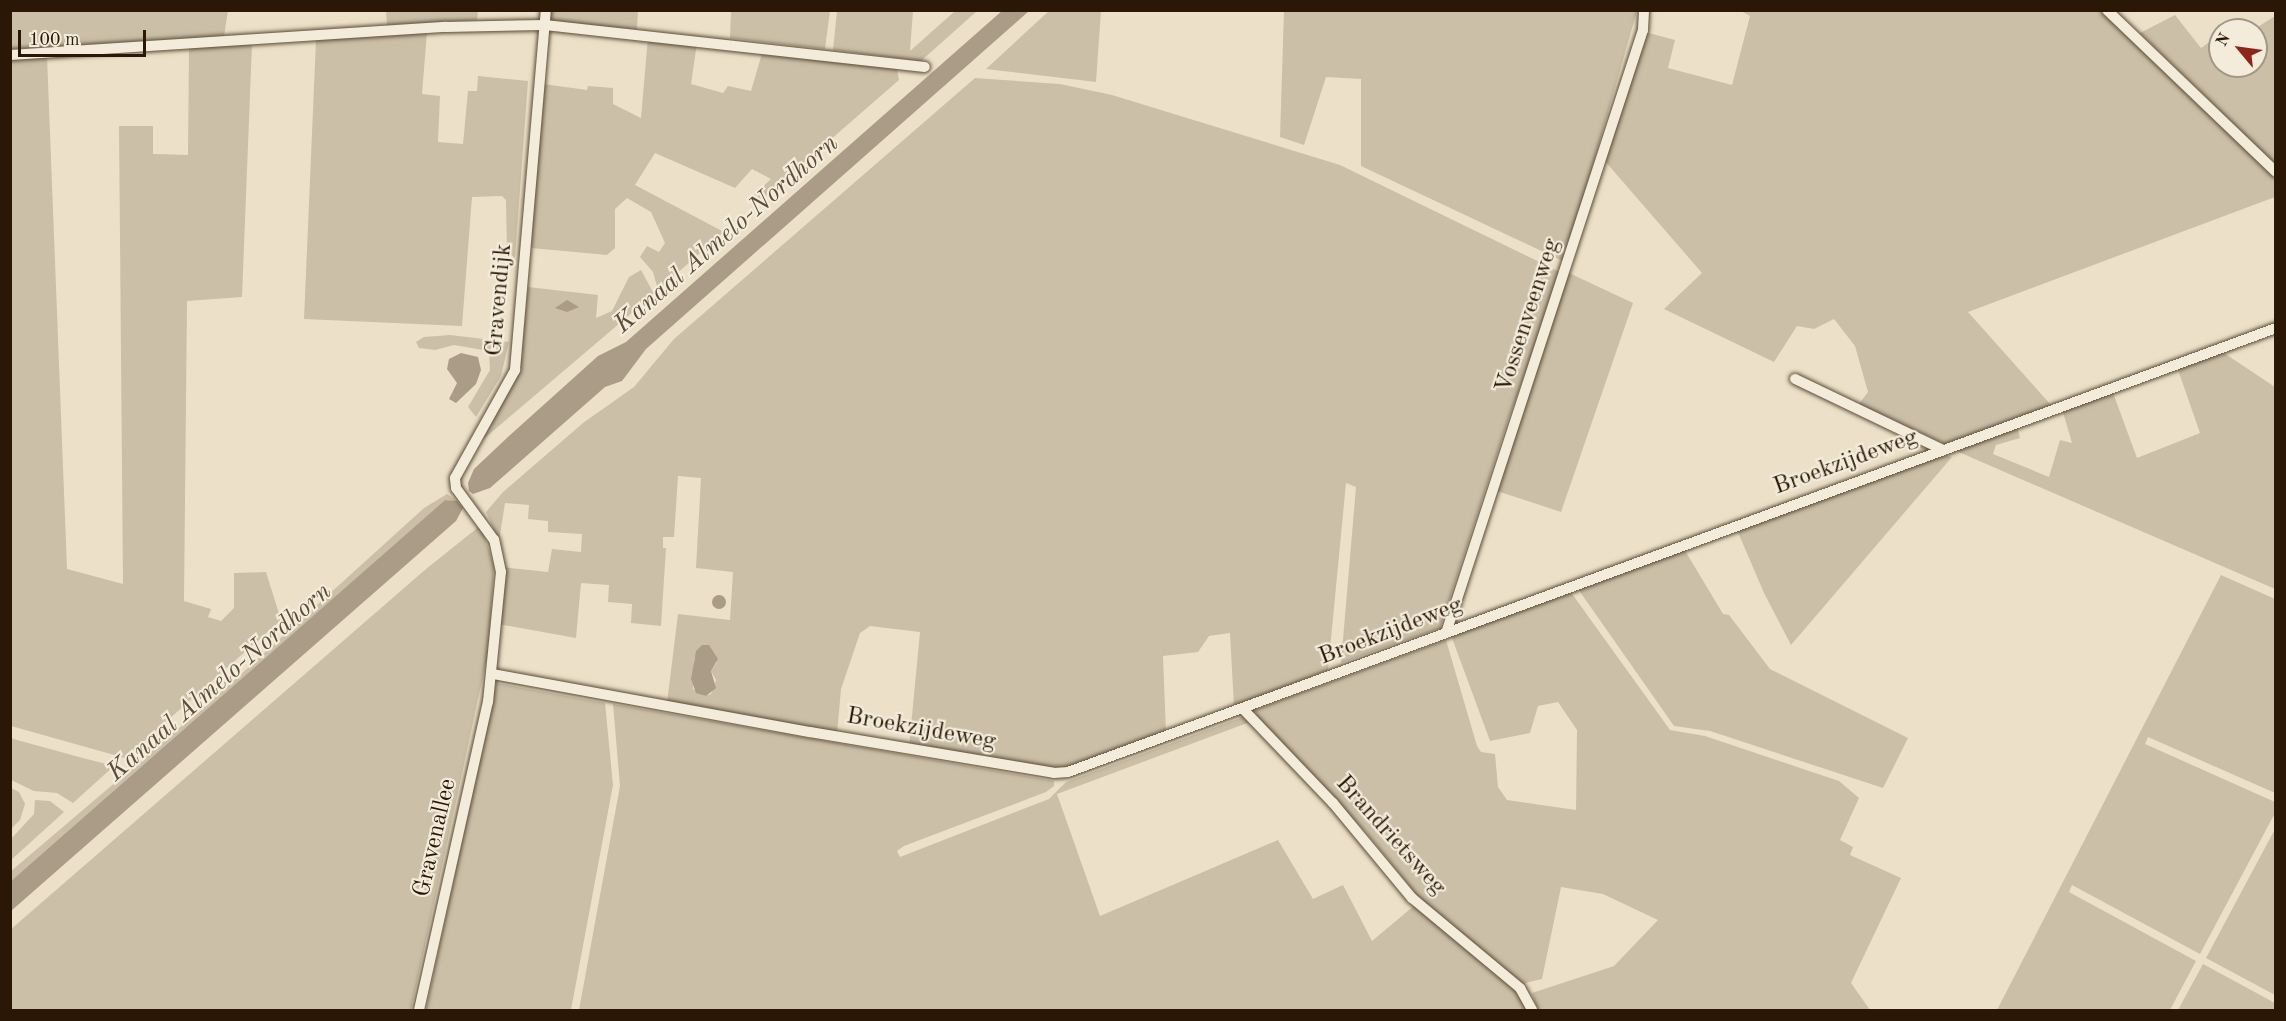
<!DOCTYPE html>
<style>
body{margin:0}
#map{position:relative;width:2286px;height:1021px;overflow:hidden;background:#ece1c8;font-family:"Old Standard TT",serif}
div>[style]{position:absolute}
.green>*{inset:0;background:#cbbfa7}
.water>*{inset:0;background:#aa9c86}
.round{border-radius:50%}
.roads{filter:drop-shadow(0 0 2px #5b4a36) drop-shadow(0 0 2px #5b4a36)}
.street>*{height:10px;margin:-5px;padding:0 5px;transform-origin:5px;border-radius:5px;background:#f3ecdb}
span{translate:-50% -50%;white-space:nowrap;text-align:center;line-height:1.15;-webkit-text-stroke:4.5px #f3ecdb;paint-order:stroke}
.street-label{font-size:24px;color:#2b1705}
.water-label{font-size:26px;color:#5e4c39;font-style:italic}
.frame{position:absolute;inset:0;border:12px solid #2b1705;pointer-events:none}
.north{position:absolute;left:2208px;top:18px;width:60px;height:60px;box-sizing:border-box;background:#f3ecdb;border:2px solid #a39785;border-radius:50%;rotate:299deg;font-size:16px;font-weight:700;line-height:24px;text-align:center;color:#2b1705}
.north::after{content:'';display:block;margin:auto;width:21px;height:27px;background:#8f2418;clip-path:polygon(50% 0,100% 100%,50% 72%,0 100%)}
.scale{position:absolute;left:18px;top:30px;width:128px;height:27px;box-sizing:border-box;border:3px solid #2b1705;border-top:0;padding-left:8px;font-size:18px;line-height:21px;white-space:nowrap;color:#2b1705;-webkit-text-stroke:4px #f3ecdb;paint-order:stroke}
</style>
<div id="map">
<div class="green">
<div style="clip-path:polygon(11px 10px,228px 10px,228px 11px,224px 36px,11px 49px)"></div>
<div style="clip-path:polygon(1050px 10px,1101px 11px,1096px 82px,986px 69px)"></div>
<div style="clip-path:polygon(386px 11px,386px 10px,478px 11px,477px 20px,387px 25px)"></div>
<div style="clip-path:polygon(547px 11px,638px 11px,637px 29px,552px 23px)"></div>
<div style="clip-path:polygon(731px 11px,830px 11px,825px 49px,730px 38px)"></div>
<div style="clip-path:polygon(837px 11px,913px 11px,910px 51px,955px 11px,977px 11px,921px 61px,833px 50px)"></div>
<div style="clip-path:polygon(1284px 11px,1637px 11px,1565px 262px,1361px 166px,1361px 79px,1326px 77px,1304px 145px,1280px 137px)"></div>
<div style="clip-path:polygon(1741px 11px,2102px 11px,2275px 175px,2275px 197px,1968px 312px,2051px 405px,1945px 444px,1859px 404px,1868px 392px,1855px 346px,1834px 319px,1814px 329px,1797px 326px,1774px 362px,1664px 309px,1702px 273px,1604px 160px,1645px 32px,1675px 40px,1668px 68px,1732px 85px,1750px 16px)"></div>
<div style="clip-path:polygon(2175px 15px,2201px 48px,2218px 36px,2220px 66px,2256px 66px,2256px 30px,2253px 30px,2275px 16px,2275px 164px,2140px 33px)"></div>
<div style="clip-path:polygon(427px 32px,422px 94px,440px 96px,438px 142px,463px 144px,468px 91px,477px 91px,478px 76px,528px 81px,515px 258px,507px 252px,506px 200px,502px 196px,472px 197px,462px 326px,304px 319px,316px 40px)"></div>
<div style="clip-path:polygon(648px 37px,697px 43px,691px 84px,723px 93px,728px 86px,751px 91px,763px 50px,896px 65px,899px 80px,760px 201px,752px 197px,771px 179px,752px 169px,735px 188px,655px 153px,635px 185px,724px 232px,658px 290px,653px 272px,640px 257px,647px 246px,659px 252px,665px 243px,651px 212px,627px 198px,615px 209px,615px 248px,607px 255px,531px 248px,543px 84px,587px 90px,588px 86px,613px 88px,613px 104px,641px 118px)"></div>
<div style="clip-path:polygon(252px 44px,242px 297px,187px 301px,184px 601px,211px 609px,208px 617px,221px 621px,234px 608px,234px 573px,266px 572px,281px 620px,125px 758px,11px 726px,11px 58px,47px 56px,67px 569px,123px 584px,119px 126px,153px 126px,153px 154px,188px 155px,189px 47px)"></div>
<div style="clip-path:polygon(evenodd,975px 78px,1060px 84px,1112px 95px,1340px 165px,1562px 273px,1508px 420px,1440px 628px,1341px 663px,1356px 487px,1346px 483px,1328px 670px,1234px 707px,1230px 633px,1209px 636px,1198px 652px,1163px 656px,1166px 733px,1073px 768px,1037px 770px,909px 747px,920px 632px,870px 626px,860px 633px,841px 689px,837px 734px,667px 703px,678px 614px,730px 620px,733px 572px,696px 568px,701px 478px,678px 476px,674px 537px,663px 537px,663px 548px,666px 548px,661px 626px,631px 623px,632px 604px,608px 602px,609px 585px,581px 583px,576px 638px,498px 624px,501px 567px,548px 572px,552px 549px,581px 552px,582px 534px,548px 532px,548px 521px,528px 519px,529px 505px,505px 503px,499px 541px,486px 512px,503px 492px,583px 423px,634px 387px,674px 339px,975px 78px,694px 658px,717px 662px,711px 671px,716px 680px,711px 694px,705px 696px,693px 689px,694px 658px)"></div>
<div style="clip-path:polygon(641px 270px,654px 294px,473px 448px,521px 356px,528px 287px,598px 295px,596px 318px,612px 311px,629px 277px)"></div>
<div style="clip-path:polygon(1567px 272px,1633px 303px,1561px 512px,1494px 490px)"></div>
<div style="clip-path:polygon(450px 335px,509px 342px,501px 376px,476px 417px,468px 407px,490px 370px,489px 351px,454px 345px,435px 350px,419px 348px,416px 342px,424px 337px)"></div>
<div style="clip-path:polygon(2221px 351px,2275px 387px,2275px 589px,1954px 450px,2017px 426px,2020px 438px,1996px 445px,1993px 454px,2049px 477px,2060px 440px,2072px 443px,2062px 409px,2112px 390px,2137px 458px,2200px 433px,2177px 367px)"></div>
<div style="clip-path:polygon(1941px 454px,1952px 457px,1791px 645px,1764px 593px,1737px 530px)"></div>
<div style="clip-path:polygon(447px 494px,457px 501px,445px 500px,11px 881px,10px 872px,218px 695px,424px 508px)"></div>
<div style="clip-path:polygon(481px 525px,494px 567px,488px 653px,411px 1010px,11px 1010px,10px 930px,426px 569px)"></div>
<div style="clip-path:polygon(1684px 549px,1723px 614px,1729px 615px,1770px 669px,1908px 738px,1883px 788px,1710px 731px,1674px 726px,1578px 589px)"></div>
<div style="clip-path:polygon(2221px 575px,2275px 599px,2275px 793px,2148px 737px,2145px 744px,2275px 802px,2275px 813px,2200px 954px,2072px 885px,2069px 892px,2196px 961px,2170px 1010px,1997px 1010px)"></div>
<div style="clip-path:polygon(1570px 591px,1670px 730px,1705px 736px,1839px 781px,1859px 798px,1840px 840px,1853px 847px,1850px 855px,1901px 878px,1851px 983px,1870px 1010px,1538px 1010px,1532px 993px,1614px 966px,1658px 920px,1603px 894px,1561px 887px,1542px 979px,1525px 983px,1525px 986px,1421px 900px,1366px 832px,1258px 719px,1255px 710px,1446px 640px,1477px 746px,1481px 752px,1495px 754px,1498px 787px,1507px 800px,1576px 810px,1577px 730px,1558px 702px,1538px 706px,1530px 733px,1490px 741px,1452px 638px,1452px 633px)"></div>
<div style="clip-path:polygon(496px 683px,605px 703px,613px 785px,571px 1010px,426px 1010px)"></div>
<div style="clip-path:polygon(613px 704px,1054px 781px,1054px 786px,1046px 792px,904px 846px,897px 851px,900px 857px,1049px 799px,1066px 782px,1243px 717px,1250px 722px,1057px 794px,1100px 916px,1278px 840px,1313px 899px,1343px 885px,1372px 941px,1415px 905px,1526px 997px,1530px 1010px,579px 1010px,620px 786px)"></div>
<div style="clip-path:polygon(10px 738px,79px 757px,114px 766px,73px 803px,57px 793px,34px 791px,11px 780px)"></div>
<div style="clip-path:polygon(11px 788px,19px 792px,25px 804px,20px 820px,11px 829px)"></div>
<div style="clip-path:polygon(35px 800px,50px 801px,64px 812px,11px 860px,11px 839px,34px 814px)"></div>
<div style="clip-path:polygon(2275px 829px,2275px 995px,2206px 958px)"></div>
<div style="clip-path:polygon(2203px 964px,2275px 1003px,2275px 1010px,2178px 1010px)"></div>
</div>
<div class="water">
<div style="clip-path:polygon(1003px 10px,1029px 11px,646px 349px,622px 381px,605px 387px,490px 488px,473px 494px,469px 491px,468px 483px,474px 469px,509px 436px,598px 356px,626px 342px)"></div>
<div style="clip-path:polygon(567px 300px,579px 307px,567px 312px,555px 308px)"></div>
<div style="clip-path:polygon(461px 353px,478px 357px,481px 370px,476px 384px,456px 403px,449px 399px,457px 383px,447px 369px,449px 359px)"></div>
<div style="clip-path:polygon(445px 500px,457px 501px,463px 508px,456px 521px,11px 911px,11px 881px)"></div>
<div class="round" style="left:712px;top:595px;width:14px;height:14px"></div>
<div style="clip-path:polygon(702px 645px,709px 645px,718px 659px,711px 671px,716px 688px,706px 696px,696px 693px,691px 679px,696px 651px)"></div>
</div>
<div class="roads">
<div class="street">
<div style="left:2107px;top:10px;width:234px;rotate:43.8deg"></div>
<div style="left:10px;top:55px;width:437px;rotate:-3.7deg"></div>
<div style="left:446px;top:27px;width:99px;rotate:-1.2deg"></div>
<div style="left:545px;top:25px;width:382px;rotate:6.3deg"></div>
<div style="left:1795px;top:379px;width:164px;rotate:25.6deg"></div>
<div style="left:1446px;top:633px;width:634px;rotate:-71.91deg"></div>
<div style="left:1643px;top:30px;width:20px;rotate:-87deg"></div>
<div style="left:493px;top:674px;width:322px;rotate:10.4deg"></div>
<div style="left:810px;top:732px;width:247px;rotate:9.5deg"></div>
<div style="left:1054px;top:773px;width:14px;rotate:-4deg"></div>
<div style="left:1068px;top:772px;width:1287px;rotate:-20.18deg"></div>
<div style="left:1244px;top:710px;width:129px;rotate:46.3deg"></div>
<div style="left:1333px;top:803px;width:124px;rotate:50.3deg"></div>
<div style="left:1412px;top:898px;width:141px;rotate:39.8deg"></div>
<div style="left:1520px;top:988px;width:25px;rotate:61deg"></div>
<div style="left:419px;top:1010px;width:316px;rotate:-77.4deg"></div>
<div style="left:488px;top:702px;width:131px;rotate:-84.3deg"></div>
<div style="left:501px;top:572px;width:33px;rotate:-102deg"></div>
<div style="left:494px;top:540px;width:64px;rotate:-126.2deg"></div>
<div style="left:456px;top:488px;width:10px;rotate:-96deg"></div>
<div style="left:455px;top:478px;width:124px;rotate:-60.9deg"></div>
<div style="left:515px;top:370px;width:361px;rotate:-85.1deg"></div>
</div>
</div>
<div class="street-label">
<span style="left:500px;top:300px;rotate:-85deg">Gravendijk</span>
<span style="left:1529px;top:316px;rotate:-72deg">Vossenveenweg</span>
<span style="left:1846px;top:463px;rotate:-20deg">Broekzijdeweg</span>
<span style="left:1391px;top:632px;rotate:-21deg">Broekzijdeweg</span>
<span style="left:921px;top:730px;rotate:10deg">Broekzijdeweg</span>
<span style="left:1390px;top:836px;rotate:48deg">Brandrietsweg</span>
<span style="left:436px;top:838px;rotate:-77deg">Gravenallee</span>
</div>
<div class="water-label">
<span style="left:727px;top:235px;rotate:-41deg">Kanaal Almelo-Nordhorn</span>
<span style="left:220px;top:683px;rotate:-41deg">Kanaal Almelo-Nordhorn</span>
</div>
<div class="frame"></div>
<div class="north">N</div>
<div class="scale">100 m</div>
</div>
